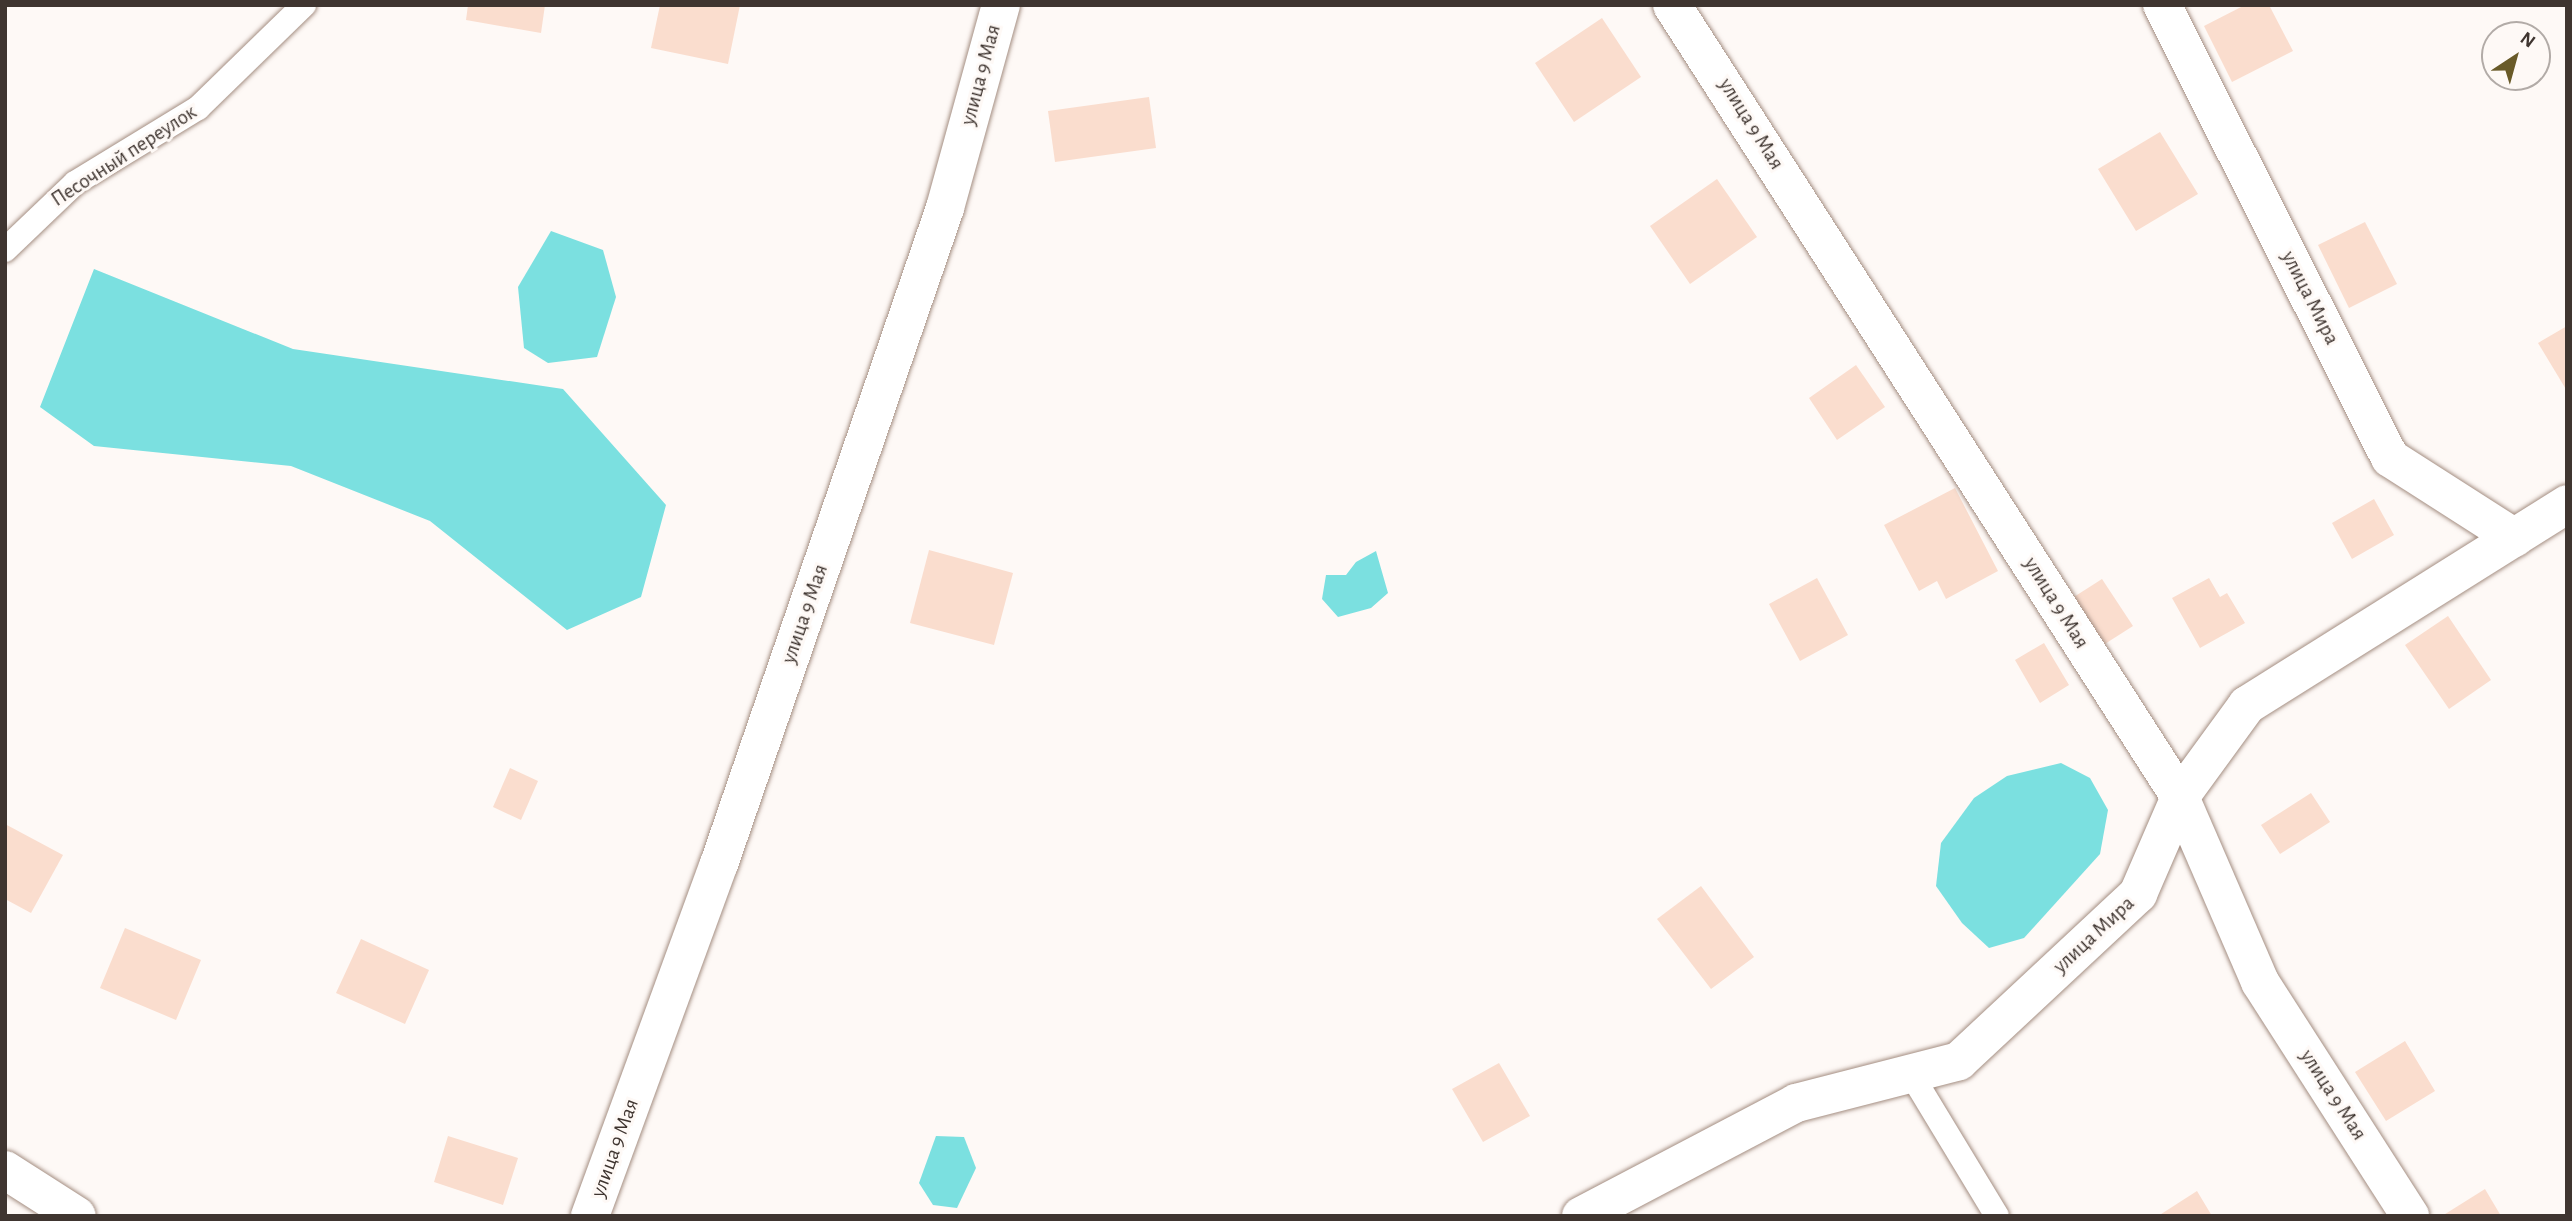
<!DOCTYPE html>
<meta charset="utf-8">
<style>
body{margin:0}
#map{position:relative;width:2572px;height:1221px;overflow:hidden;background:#fef9f6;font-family:"Alegreya Sans",sans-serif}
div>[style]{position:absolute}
.water>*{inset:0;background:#7be0e0}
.building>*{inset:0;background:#faddce}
.roads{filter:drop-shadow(0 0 2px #a48e82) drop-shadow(0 0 2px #a48e82)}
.lane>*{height:24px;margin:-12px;padding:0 12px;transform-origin:12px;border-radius:12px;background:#fff}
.street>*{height:38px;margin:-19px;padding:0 19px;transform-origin:19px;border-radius:19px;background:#fff}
.secondary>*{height:38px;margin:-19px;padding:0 19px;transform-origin:19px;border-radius:19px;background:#fff}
span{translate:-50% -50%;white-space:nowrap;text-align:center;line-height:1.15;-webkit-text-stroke:6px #fef9f6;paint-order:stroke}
.street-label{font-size:21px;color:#3f3530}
.frame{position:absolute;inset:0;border:7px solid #3f3530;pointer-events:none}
.north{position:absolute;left:2481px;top:21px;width:70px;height:70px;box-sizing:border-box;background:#fef9f6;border:2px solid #b2aba7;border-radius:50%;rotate:36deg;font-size:19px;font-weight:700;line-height:28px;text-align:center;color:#3f3530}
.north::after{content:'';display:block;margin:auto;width:24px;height:32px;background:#695a28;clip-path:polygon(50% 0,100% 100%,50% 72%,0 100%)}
</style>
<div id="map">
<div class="water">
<div style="clip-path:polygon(551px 231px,603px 250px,616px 297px,597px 357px,548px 363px,524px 348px,518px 287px)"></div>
<div style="clip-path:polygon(94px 269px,293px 349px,563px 389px,666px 505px,641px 597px,567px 630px,430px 521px,291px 466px,94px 446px,40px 407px)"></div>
<div style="clip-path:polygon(1376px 551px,1388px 593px,1371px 608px,1338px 617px,1322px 599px,1326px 575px,1346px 575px,1356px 562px)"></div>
<div style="clip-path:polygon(2061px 763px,2090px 778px,2108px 810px,2100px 854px,2024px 938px,1989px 948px,1962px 923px,1936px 886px,1941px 843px,1974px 798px,2007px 776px)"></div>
<div style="clip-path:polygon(936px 1136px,964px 1137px,976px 1168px,957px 1208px,933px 1205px,919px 1183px)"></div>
</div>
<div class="building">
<div style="clip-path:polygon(468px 5px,545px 5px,541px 33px,466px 20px)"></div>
<div style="clip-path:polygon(660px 5px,740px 5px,728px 64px,651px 48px)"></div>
<div style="clip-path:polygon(2245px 5px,2269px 5px,2293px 51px,2232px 82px,2204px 26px)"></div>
<div style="clip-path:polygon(1602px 18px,1641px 77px,1574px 122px,1535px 63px)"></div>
<div style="clip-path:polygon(1149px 97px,1156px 148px,1055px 162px,1048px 111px)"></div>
<div style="clip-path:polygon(2160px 132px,2198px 194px,2136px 231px,2098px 169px)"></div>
<div style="clip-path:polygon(1717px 179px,1757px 237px,1690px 284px,1650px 226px)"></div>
<div style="clip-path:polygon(2365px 222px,2397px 284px,2349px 308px,2318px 245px)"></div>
<div style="clip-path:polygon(2567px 326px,2567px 391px,2538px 343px)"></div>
<div style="clip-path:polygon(1856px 365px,1885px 407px,1837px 440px,1809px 398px)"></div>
<div style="clip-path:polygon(1955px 488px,1998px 571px,1946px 599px,1937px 581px,1919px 591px,1884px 525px)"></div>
<div style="clip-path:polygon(2374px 499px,2394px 535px,2352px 559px,2332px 523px)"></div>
<div style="clip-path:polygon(929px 550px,1013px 573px,994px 645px,910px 623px)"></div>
<div style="clip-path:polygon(1817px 578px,1848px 635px,1800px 661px,1769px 604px)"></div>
<div style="clip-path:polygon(2209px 578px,2220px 597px,2227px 593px,2245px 623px,2200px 648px,2172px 598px)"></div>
<div style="clip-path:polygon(2102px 579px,2133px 626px,2097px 649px,2066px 602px)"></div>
<div style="clip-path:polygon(2448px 616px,2491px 680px,2449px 709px,2405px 645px)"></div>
<div style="clip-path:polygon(2044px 643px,2069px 685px,2040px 703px,2015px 660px)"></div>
<div style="clip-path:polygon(510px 768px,538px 781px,521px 820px,493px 807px)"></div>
<div style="clip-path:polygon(2311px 793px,2330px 822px,2280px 854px,2261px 825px)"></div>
<div style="clip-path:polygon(5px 824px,63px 855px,31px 913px,5px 899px)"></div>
<div style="clip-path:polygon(1701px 886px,1754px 957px,1711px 989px,1657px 919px)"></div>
<div style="clip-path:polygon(125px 928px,201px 960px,176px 1020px,100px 988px)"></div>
<div style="clip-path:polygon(361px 939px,429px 970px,405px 1024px,336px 993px)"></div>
<div style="clip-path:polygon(2405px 1041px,2435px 1091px,2386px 1121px,2355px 1072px)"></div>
<div style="clip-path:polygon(1499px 1063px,1530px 1116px,1483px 1142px,1452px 1089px)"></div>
<div style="clip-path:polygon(448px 1136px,518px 1158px,503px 1205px,434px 1182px)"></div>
<div style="clip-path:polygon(2485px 1189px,2501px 1216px,2442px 1216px)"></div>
<div style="clip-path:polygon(2197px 1191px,2212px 1216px,2158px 1216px)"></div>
</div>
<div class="roads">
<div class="lane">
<div style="left:5px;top:250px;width:97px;rotate:-43.7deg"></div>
<div style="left:75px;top:183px;width:144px;rotate:-31.4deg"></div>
<div style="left:198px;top:108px;width:148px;rotate:-44.2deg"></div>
<div style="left:1911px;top:1074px;width:166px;rotate:58.8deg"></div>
</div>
<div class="street">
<div style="left:1672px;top:5px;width:941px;rotate:57.32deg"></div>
<div style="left:2180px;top:797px;width:202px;rotate:66.6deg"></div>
<div style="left:2260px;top:982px;width:278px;rotate:57.3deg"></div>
<div style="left:2162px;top:5px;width:507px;rotate:63.28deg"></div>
<div style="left:2390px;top:458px;width:148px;rotate:32.6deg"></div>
<div style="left:5px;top:1170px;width:85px;rotate:32.6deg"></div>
<div style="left:1581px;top:1216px;width:243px;rotate:-27.7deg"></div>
<div style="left:1796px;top:1103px;width:168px;rotate:-14.4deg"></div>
<div style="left:1959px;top:1061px;width:245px;rotate:-43deg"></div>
<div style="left:2138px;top:894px;width:106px;rotate:-66.6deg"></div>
<div style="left:2180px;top:797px;width:114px;rotate:-53.9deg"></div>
<div style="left:2247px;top:705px;width:378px;rotate:-32.1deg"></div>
</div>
<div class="secondary">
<div style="left:590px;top:1216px;width:375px;rotate:-69.9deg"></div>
<div style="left:719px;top:864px;width:694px;rotate:-70.99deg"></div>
<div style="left:945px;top:208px;width:211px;rotate:-74.6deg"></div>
</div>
</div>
<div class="street-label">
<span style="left:981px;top:75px;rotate:-75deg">улица 9 Мая</span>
<span style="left:1751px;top:124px;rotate:58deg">улица 9 Мая</span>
<span style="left:124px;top:156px;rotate:-33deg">Песочный переулок</span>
<span style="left:2310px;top:298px;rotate:63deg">улица Мира</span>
<span style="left:2056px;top:603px;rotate:58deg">улица 9 Мая</span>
<span style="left:805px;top:614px;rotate:-71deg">улица 9 Мая</span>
<span style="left:2094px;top:935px;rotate:-43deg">улица Мира</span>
<span style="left:2333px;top:1095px;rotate:57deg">улица 9 Мая</span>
<span style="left:615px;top:1148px;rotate:-70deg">улица 9 Мая</span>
</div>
<div class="frame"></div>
<div class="north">N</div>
</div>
